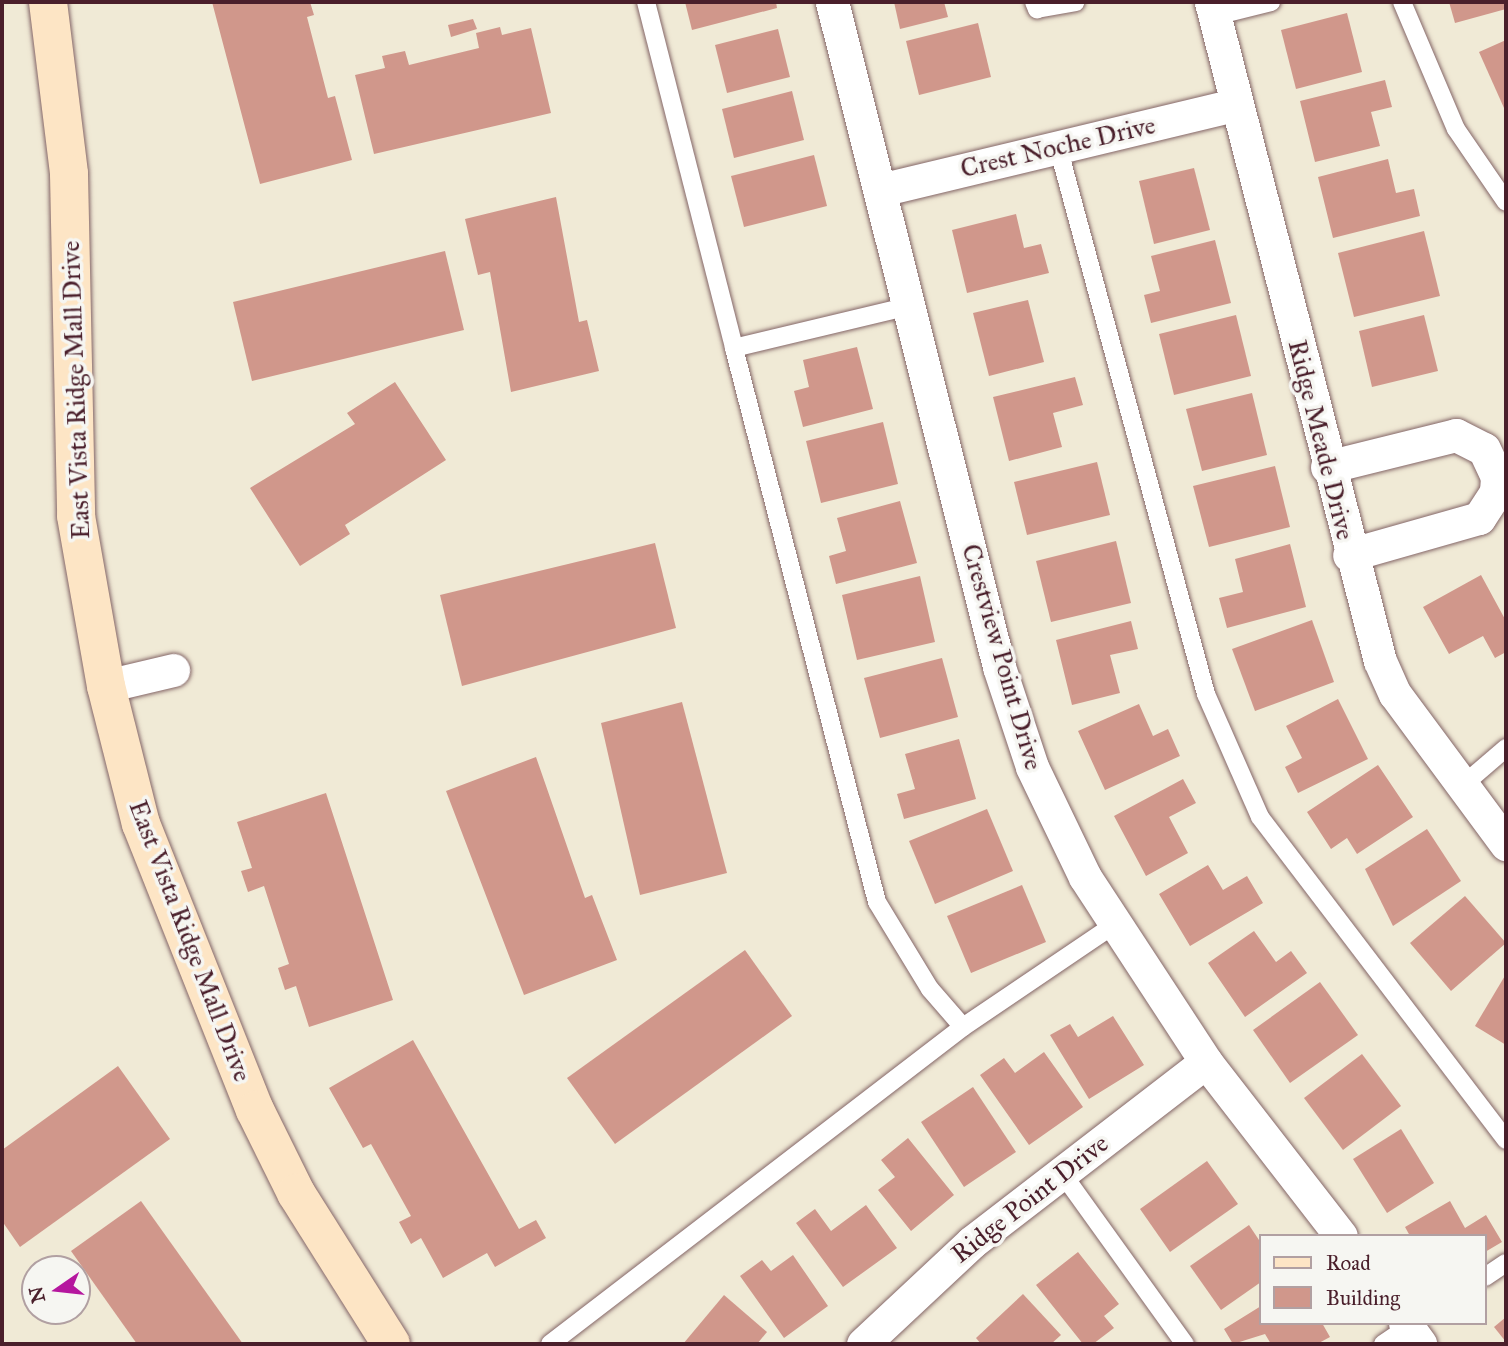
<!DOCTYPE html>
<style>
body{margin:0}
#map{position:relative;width:1508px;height:1346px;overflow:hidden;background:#f0ead6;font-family:"IM FELL Great Primer",serif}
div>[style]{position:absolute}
.building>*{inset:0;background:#d0978b}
.roads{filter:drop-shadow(0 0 2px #846667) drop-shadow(0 0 2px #846667)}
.service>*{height:18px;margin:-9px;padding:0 9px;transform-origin:9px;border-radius:9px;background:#fff}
.minor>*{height:33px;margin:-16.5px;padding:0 16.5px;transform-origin:16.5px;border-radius:16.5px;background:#fff}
.secondary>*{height:38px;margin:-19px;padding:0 19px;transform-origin:19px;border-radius:19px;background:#fde5c5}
span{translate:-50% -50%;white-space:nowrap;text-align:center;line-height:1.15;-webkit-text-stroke:7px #f6f6f2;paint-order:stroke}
.street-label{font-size:26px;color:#4a1f2b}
.frame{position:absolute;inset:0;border:4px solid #4a1f2b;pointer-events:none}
.legend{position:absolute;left:1259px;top:1234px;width:228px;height:91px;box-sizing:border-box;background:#f6f6f2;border:2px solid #b1a0a2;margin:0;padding:9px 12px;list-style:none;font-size:21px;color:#4a1f2b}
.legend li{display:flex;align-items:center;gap:14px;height:35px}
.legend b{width:35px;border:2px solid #b1a0a2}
.north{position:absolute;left:21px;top:1255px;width:70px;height:70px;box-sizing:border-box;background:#f6f6f2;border:2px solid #b1a0a2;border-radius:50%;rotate:256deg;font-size:19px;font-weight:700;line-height:28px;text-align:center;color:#4a1f2b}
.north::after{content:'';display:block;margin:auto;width:24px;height:32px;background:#b5179e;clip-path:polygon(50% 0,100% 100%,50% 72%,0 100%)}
</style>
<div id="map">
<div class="building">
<div style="clip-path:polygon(212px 2px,310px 2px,314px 15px,307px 17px,328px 98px,335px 96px,352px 160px,260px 184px)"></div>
<div style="clip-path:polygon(685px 2px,776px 2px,777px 8px,692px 30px)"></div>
<div style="clip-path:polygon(894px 2px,944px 2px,948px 17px,900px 29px)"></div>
<div style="clip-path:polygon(1449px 2px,1506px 2px,1506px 9px,1455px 23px)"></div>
<div style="clip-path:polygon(1347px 13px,1362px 72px,1296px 89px,1281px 30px)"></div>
<div style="clip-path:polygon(473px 19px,477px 29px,451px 37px,448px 25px)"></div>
<div style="clip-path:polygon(978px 23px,991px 77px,919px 95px,906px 41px)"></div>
<div style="clip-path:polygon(500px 27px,502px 35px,531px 28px,551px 113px,374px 154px,355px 75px,385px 68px,382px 56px,405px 51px,409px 65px,479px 48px,476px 33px)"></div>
<div style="clip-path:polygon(778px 29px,790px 77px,727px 93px,715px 45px)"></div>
<div style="clip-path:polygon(1506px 40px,1506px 107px,1504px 108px,1479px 52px)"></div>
<div style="clip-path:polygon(1385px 80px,1392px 107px,1371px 112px,1380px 146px,1315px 162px,1300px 101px)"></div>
<div style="clip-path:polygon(792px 91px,804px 140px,734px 158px,722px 109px)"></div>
<div style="clip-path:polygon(814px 155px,827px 206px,744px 227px,731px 176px)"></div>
<div style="clip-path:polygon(1388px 159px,1396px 193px,1414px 189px,1420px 216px,1333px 238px,1318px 177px)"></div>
<div style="clip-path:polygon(1194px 168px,1210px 230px,1154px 244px,1139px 181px)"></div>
<div style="clip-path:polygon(556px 197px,579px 322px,587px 320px,599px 371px,511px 392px,490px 272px,478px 275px,465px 219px)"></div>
<div style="clip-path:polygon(1016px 214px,1024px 248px,1041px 244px,1049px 273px,967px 293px,952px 230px)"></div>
<div style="clip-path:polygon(1424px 231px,1440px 296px,1354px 317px,1338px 253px)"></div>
<div style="clip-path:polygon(1215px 240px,1231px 303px,1151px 323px,1144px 295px,1160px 291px,1151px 256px)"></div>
<div style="clip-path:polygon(445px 251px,464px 330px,252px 381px,233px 302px)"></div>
<div style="clip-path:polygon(1028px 300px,1044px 362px,989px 376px,973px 313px)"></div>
<div style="clip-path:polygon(1236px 315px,1251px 376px,1174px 395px,1159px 334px)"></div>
<div style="clip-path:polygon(1424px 315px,1438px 371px,1372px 387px,1359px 331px)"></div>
<div style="clip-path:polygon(857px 347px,873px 409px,803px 427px,794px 391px,809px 387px,803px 360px)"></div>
<div style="clip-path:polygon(1075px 377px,1083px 405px,1053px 413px,1062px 447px,1009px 461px,993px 397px)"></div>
<div style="clip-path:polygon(395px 382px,446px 460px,345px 525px,350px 534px,300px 566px,250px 488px,355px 424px,347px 413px)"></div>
<div style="clip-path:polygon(1252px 393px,1267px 455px,1202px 471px,1186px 409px)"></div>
<div style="clip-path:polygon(883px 422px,898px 484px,821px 503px,806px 441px)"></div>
<div style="clip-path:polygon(1097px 462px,1110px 515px,1027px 535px,1014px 482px)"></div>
<div style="clip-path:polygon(1275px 466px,1290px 527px,1209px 547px,1193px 486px)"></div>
<div style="clip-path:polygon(900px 501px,917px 563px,836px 584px,829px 556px,846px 551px,837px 518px)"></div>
<div style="clip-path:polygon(1116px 541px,1131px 603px,1051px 622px,1036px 561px)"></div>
<div style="clip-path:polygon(655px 543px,676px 628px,462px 686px,440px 595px)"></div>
<div style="clip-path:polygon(1290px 544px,1306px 607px,1227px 628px,1219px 598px,1243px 592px,1235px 559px)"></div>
<div style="clip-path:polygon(1481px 575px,1506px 621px,1506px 652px,1495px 658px,1483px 636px,1449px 654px,1423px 607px)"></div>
<div style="clip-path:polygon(920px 576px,935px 642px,857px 660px,842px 595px)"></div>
<div style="clip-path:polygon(1312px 620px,1334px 682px,1255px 711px,1232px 649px)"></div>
<div style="clip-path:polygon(1131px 621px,1138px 649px,1110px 655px,1120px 693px,1072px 705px,1056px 640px)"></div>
<div style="clip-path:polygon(942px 658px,958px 717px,880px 738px,864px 678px)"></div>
<div style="clip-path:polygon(1338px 699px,1368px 759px,1298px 793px,1285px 767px,1302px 758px,1286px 726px)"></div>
<div style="clip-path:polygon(682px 702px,727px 873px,640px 895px,601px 723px)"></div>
<div style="clip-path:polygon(1139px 704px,1153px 736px,1168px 729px,1180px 756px,1105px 790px,1078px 731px)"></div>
<div style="clip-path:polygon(959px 739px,976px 799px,904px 819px,897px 794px,915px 789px,905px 754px)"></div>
<div style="clip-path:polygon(536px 757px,585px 898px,592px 895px,617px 960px,524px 995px,446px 791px)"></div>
<div style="clip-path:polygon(1378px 765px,1413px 817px,1357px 854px,1347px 838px,1331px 849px,1307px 812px)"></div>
<div style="clip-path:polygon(1183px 779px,1196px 803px,1169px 817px,1188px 853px,1146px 876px,1114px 816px)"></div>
<div style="clip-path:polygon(326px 793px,393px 1000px,309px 1027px,296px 986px,285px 990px,278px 968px,289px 964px,264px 886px,248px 892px,241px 871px,252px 868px,237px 822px)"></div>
<div style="clip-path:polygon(987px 809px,1013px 871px,935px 904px,909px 841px)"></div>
<div style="clip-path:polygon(1427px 829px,1461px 881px,1393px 926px,1365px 869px)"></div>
<div style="clip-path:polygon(1208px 865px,1223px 890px,1247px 876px,1263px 903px,1190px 946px,1159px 894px)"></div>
<div style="clip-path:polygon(1022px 885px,1046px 942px,971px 973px,947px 916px)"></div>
<div style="clip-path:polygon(1465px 896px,1506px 943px,1451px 991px,1410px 943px)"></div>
<div style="clip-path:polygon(1254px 931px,1276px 962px,1291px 951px,1307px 973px,1245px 1017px,1208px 963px)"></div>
<div style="clip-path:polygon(745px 950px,792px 1016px,615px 1144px,567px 1078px)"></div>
<div style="clip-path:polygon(1506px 974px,1506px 1045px,1475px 1026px)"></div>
<div style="clip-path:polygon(1320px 982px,1358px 1035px,1290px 1083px,1253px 1030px)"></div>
<div style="clip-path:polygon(1113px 1016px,1144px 1065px,1089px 1099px,1050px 1035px,1070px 1024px,1078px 1037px)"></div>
<div style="clip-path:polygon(413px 1040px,519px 1229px,536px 1220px,546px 1238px,495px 1267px,487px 1253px,443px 1278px,421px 1238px,411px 1244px,399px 1222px,411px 1216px,371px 1144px,363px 1148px,329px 1088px)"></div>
<div style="clip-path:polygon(1044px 1052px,1083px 1107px,1029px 1145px,980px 1075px,1004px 1058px,1015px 1073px)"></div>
<div style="clip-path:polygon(1362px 1054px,1401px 1106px,1343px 1150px,1304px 1098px)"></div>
<div style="clip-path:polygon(118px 1066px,170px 1139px,20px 1247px,2px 1221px,2px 1150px)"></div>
<div style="clip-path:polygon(973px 1087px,1016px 1152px,964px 1187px,921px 1122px)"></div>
<div style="clip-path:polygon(1401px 1129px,1434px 1183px,1387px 1213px,1353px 1159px)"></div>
<div style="clip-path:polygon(908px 1138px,954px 1195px,911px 1231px,878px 1190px,895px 1177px,881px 1160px)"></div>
<div style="clip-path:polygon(1207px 1161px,1238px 1204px,1170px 1252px,1140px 1209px)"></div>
<div style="clip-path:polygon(141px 1201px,243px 1344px,137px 1344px,71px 1251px)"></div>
<div style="clip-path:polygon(1450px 1201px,1465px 1228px,1486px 1215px,1502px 1242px,1485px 1252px,1485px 1236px,1410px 1236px,1405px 1227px)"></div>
<div style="clip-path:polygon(866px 1205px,897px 1248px,843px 1287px,796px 1223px,815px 1209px,831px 1231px)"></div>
<div style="clip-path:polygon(1249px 1225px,1261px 1243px,1261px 1282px,1221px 1310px,1190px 1266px)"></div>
<div style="clip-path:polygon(1078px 1252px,1119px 1304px,1104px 1316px,1114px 1328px,1093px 1344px,1083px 1344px,1036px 1285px)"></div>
<div style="clip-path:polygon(793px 1255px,828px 1306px,784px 1338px,740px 1276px,762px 1260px,771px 1271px)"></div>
<div style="clip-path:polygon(1023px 1294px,1061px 1335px,1051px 1344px,981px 1344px,976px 1338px)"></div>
<div style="clip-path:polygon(724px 1295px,767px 1332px,757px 1344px,683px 1344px)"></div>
<div style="clip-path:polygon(1261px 1306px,1261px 1323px,1322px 1323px,1330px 1337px,1317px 1344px,1271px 1344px,1265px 1334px,1233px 1344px,1224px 1329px)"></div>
<div style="clip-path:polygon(1506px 1317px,1506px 1342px,1494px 1327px)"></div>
</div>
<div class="roads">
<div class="service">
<div style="left:646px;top:2px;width:357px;rotate:75.7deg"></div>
<div style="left:734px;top:348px;width:180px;rotate:-13.5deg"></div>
<div style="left:1034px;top:2px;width:8px;rotate:67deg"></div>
<div style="left:1037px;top:9px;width:39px;rotate:-10deg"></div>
<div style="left:1402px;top:2px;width:138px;rotate:67deg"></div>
<div style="left:1456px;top:129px;width:88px;rotate:55.6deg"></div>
<div style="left:1215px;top:16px;width:58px;rotate:-14deg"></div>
<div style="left:1058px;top:147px;width:567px;rotate:74.86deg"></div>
<div style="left:1206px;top:694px;width:134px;rotate:66.3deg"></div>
<div style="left:1260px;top:817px;width:406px;rotate:52.7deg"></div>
<div style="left:734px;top:348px;width:572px;rotate:75.53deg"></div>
<div style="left:877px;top:902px;width:102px;rotate:58.7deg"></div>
<div style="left:930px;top:989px;width:50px;rotate:49deg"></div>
<div style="left:963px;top:1027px;width:184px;rotate:-34.1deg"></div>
<div style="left:1463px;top:785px;width:57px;rotate:-40.7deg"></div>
<div style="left:1062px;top:1173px;width:211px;rotate:54.3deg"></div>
<div style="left:1485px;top:1277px;width:25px;rotate:-34deg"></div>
<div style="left:550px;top:1344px;width:521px;rotate:-37.51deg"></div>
<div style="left:1383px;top:1344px;width:37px;rotate:-34deg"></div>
</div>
<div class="minor">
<div style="left:832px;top:2px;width:686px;rotate:75.9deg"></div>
<div style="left:999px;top:667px;width:105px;rotate:71.7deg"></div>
<div style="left:1032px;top:767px;width:122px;rotate:64.3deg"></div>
<div style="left:1085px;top:877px;width:221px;rotate:56.8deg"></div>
<div style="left:1206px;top:1062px;width:220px;rotate:52.2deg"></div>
<div style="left:1211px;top:2px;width:680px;rotate:75.62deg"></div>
<div style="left:1380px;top:661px;width:36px;rotate:66deg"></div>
<div style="left:1395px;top:694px;width:187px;rotate:53.5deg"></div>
<div style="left:880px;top:190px;width:367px;rotate:-13.5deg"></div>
<div style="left:1327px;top:467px;width:133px;rotate:-13.9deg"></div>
<div style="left:1456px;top:435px;width:31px;rotate:27deg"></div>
<div style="left:1484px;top:449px;width:31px;rotate:65deg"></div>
<div style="left:1497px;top:477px;width:15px;rotate:94deg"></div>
<div style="left:1496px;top:492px;width:31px;rotate:123deg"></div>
<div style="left:1479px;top:518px;width:135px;rotate:164.1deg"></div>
<div style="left:106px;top:686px;width:69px;rotate:-13.4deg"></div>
<div style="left:1405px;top:1323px;width:26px;rotate:54deg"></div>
<div style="left:863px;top:1344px;width:149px;rotate:-43.1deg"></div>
<div style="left:972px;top:1242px;width:295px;rotate:-37.6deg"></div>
</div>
<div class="secondary">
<div style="left:48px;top:2px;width:173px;rotate:83deg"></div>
<div style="left:69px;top:174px;width:342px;rotate:88.8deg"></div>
<div style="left:76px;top:516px;width:173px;rotate:80deg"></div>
<div style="left:106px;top:686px;width:142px;rotate:75.8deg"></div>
<div style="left:141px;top:824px;width:308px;rotate:68.3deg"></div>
<div style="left:255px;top:1110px;width:93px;rotate:63.7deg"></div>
<div style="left:296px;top:1193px;width:178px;rotate:57.8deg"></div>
</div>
</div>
<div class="street-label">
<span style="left:1058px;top:147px;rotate:-13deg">Crest Noche Drive</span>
<span style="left:76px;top:390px;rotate:-92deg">East Vista Ridge Mall Drive</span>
<span style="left:1321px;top:440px;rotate:76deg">Ridge Meade Drive</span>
<span style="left:1002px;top:657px;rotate:74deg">Crestview Point Drive</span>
<span style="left:190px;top:941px;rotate:69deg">East Vista Ridge Mall Drive</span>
<span style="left:1030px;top:1199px;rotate:-38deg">Ridge Point Drive</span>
</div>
<div class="frame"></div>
<ul class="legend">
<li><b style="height:9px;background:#fde5c5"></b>Road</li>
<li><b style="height:19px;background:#d0978b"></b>Building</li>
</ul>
<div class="north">N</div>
</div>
